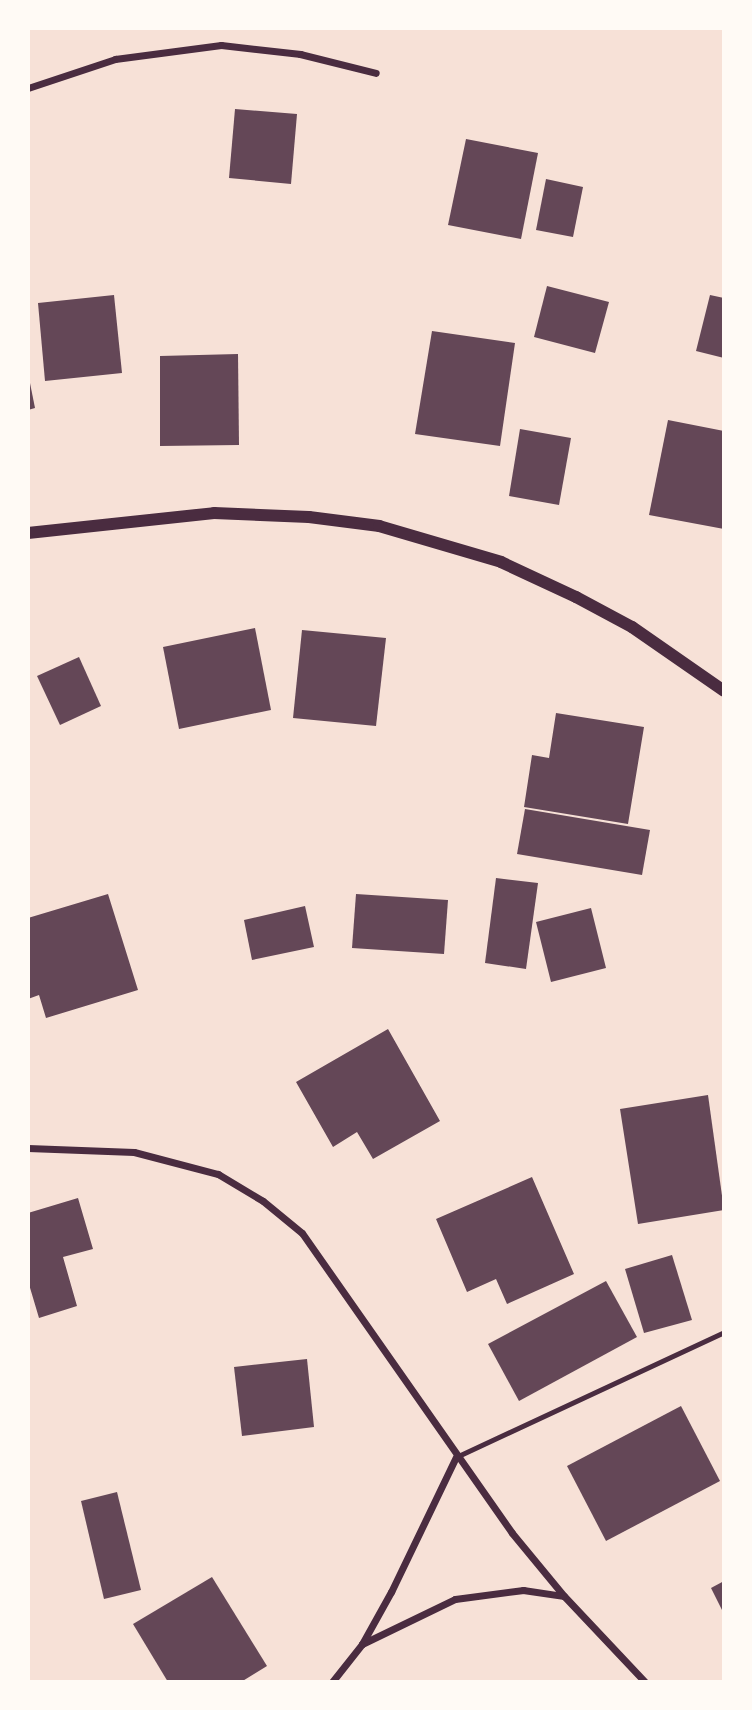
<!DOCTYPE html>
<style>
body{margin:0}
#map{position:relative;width:752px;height:1710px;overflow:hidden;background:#f7e1d7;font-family:"Times New Roman",serif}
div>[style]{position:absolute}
.building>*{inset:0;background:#644757}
.service>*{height:5px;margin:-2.5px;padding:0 2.5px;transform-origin:2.5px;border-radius:2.5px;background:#4a2c40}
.minor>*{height:7px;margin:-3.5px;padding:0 3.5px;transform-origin:3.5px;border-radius:3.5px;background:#4a2c40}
.tertiary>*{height:12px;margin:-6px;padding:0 6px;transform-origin:6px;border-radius:6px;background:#4a2c40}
span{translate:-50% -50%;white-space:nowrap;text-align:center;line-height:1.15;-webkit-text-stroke:6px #fffaf5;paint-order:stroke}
.frame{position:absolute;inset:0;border:30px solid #fffaf5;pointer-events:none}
</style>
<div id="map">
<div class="building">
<div style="clip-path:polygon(235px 109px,297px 114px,291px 184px,229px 178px)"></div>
<div style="clip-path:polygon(466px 139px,538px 153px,521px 239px,448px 225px)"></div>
<div style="clip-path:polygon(546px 179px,583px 187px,573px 237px,536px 230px)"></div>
<div style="clip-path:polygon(547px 286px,609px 302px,595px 353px,534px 337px)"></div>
<div style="clip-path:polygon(114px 295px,122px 373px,45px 381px,38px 303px)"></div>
<div style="clip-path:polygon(710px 295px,724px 298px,724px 358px,696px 351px)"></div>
<div style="clip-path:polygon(432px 331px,515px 343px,500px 446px,415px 434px)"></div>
<div style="clip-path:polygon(238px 354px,239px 445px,160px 446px,160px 356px)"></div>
<div style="clip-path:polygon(29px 378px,35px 408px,28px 410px,28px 379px)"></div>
<div style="clip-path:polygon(668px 420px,724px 431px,724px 529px,649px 515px)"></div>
<div style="clip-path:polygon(520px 429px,571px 438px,559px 505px,509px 496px)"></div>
<div style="clip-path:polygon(255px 628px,271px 710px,179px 729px,163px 647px)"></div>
<div style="clip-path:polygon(302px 630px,386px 638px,376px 726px,293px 718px)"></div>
<div style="clip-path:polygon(79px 657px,101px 706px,60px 725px,37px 676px)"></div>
<div style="clip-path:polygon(556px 713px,644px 727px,628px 824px,524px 807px,532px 755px,549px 758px)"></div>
<div style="clip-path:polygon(525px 809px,650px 830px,642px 875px,517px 854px)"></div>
<div style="clip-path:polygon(496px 878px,538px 883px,526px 969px,485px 963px)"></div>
<div style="clip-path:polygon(108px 894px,138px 990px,46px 1018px,39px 995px,28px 999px,28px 918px)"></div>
<div style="clip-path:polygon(356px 894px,448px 900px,444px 954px,352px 948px)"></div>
<div style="clip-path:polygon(305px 906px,314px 947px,252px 960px,244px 920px)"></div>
<div style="clip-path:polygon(591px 908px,606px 968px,551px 982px,536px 922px)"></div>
<div style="clip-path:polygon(388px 1029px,440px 1121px,373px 1159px,357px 1132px,333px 1147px,296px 1082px)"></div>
<div style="clip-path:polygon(708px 1095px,724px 1210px,638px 1224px,620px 1109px)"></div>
<div style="clip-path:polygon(532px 1177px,574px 1274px,507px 1304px,496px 1279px,467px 1292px,436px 1219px)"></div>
<div style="clip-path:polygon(78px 1198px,93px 1249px,63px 1257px,77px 1306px,39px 1318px,28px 1281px,28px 1213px)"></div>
<div style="clip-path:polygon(672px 1255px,692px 1320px,644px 1333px,625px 1269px)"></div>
<div style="clip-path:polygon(606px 1281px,637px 1337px,519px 1401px,488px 1344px)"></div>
<div style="clip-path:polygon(307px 1359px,314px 1427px,242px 1436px,234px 1367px)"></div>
<div style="clip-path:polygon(681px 1406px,720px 1481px,606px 1541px,567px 1466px)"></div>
<div style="clip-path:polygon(117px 1492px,141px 1590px,104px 1599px,81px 1501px)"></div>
<div style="clip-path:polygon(212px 1577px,267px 1666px,241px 1682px,168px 1682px,133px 1624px)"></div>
<div style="clip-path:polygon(724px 1581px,724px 1614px,711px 1588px)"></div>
</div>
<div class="service">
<div style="left:456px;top:1457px;width:296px;rotate:-25deg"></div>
</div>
<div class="minor">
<div style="left:28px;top:88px;width:92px;rotate:-18.4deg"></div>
<div style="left:115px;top:59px;width:107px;rotate:-7.5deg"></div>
<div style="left:221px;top:45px;width:80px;rotate:6.5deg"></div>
<div style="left:300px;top:54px;width:78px;rotate:14deg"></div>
<div style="left:28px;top:1148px;width:106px;rotate:2.2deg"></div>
<div style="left:134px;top:1152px;width:87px;rotate:14.7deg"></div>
<div style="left:218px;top:1174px;width:52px;rotate:31deg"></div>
<div style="left:263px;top:1201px;width:50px;rotate:39.4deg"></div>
<div style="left:302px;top:1233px;width:366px;rotate:55deg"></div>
<div style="left:512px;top:1533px;width:82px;rotate:50.5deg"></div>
<div style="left:564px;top:1596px;width:118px;rotate:46.7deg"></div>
<div style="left:362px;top:1644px;width:103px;rotate:-25.8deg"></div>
<div style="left:455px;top:1599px;width:69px;rotate:-7.5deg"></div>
<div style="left:523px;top:1590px;width:40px;rotate:8.5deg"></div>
<div style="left:332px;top:1682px;width:48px;rotate:-51.7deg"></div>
<div style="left:362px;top:1644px;width:60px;rotate:-60.9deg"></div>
<div style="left:391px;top:1592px;width:150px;rotate:-64.3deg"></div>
</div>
<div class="tertiary">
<div style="left:28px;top:533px;width:187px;rotate:-6.1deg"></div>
<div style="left:214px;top:513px;width:95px;rotate:2.4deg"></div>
<div style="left:309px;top:517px;width:71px;rotate:7.3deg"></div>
<div style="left:379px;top:526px;width:127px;rotate:16.4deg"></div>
<div style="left:501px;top:562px;width:83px;rotate:25deg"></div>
<div style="left:576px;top:597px;width:64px;rotate:28.2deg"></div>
<div style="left:632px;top:627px;width:112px;rotate:34.8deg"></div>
</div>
<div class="frame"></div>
</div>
